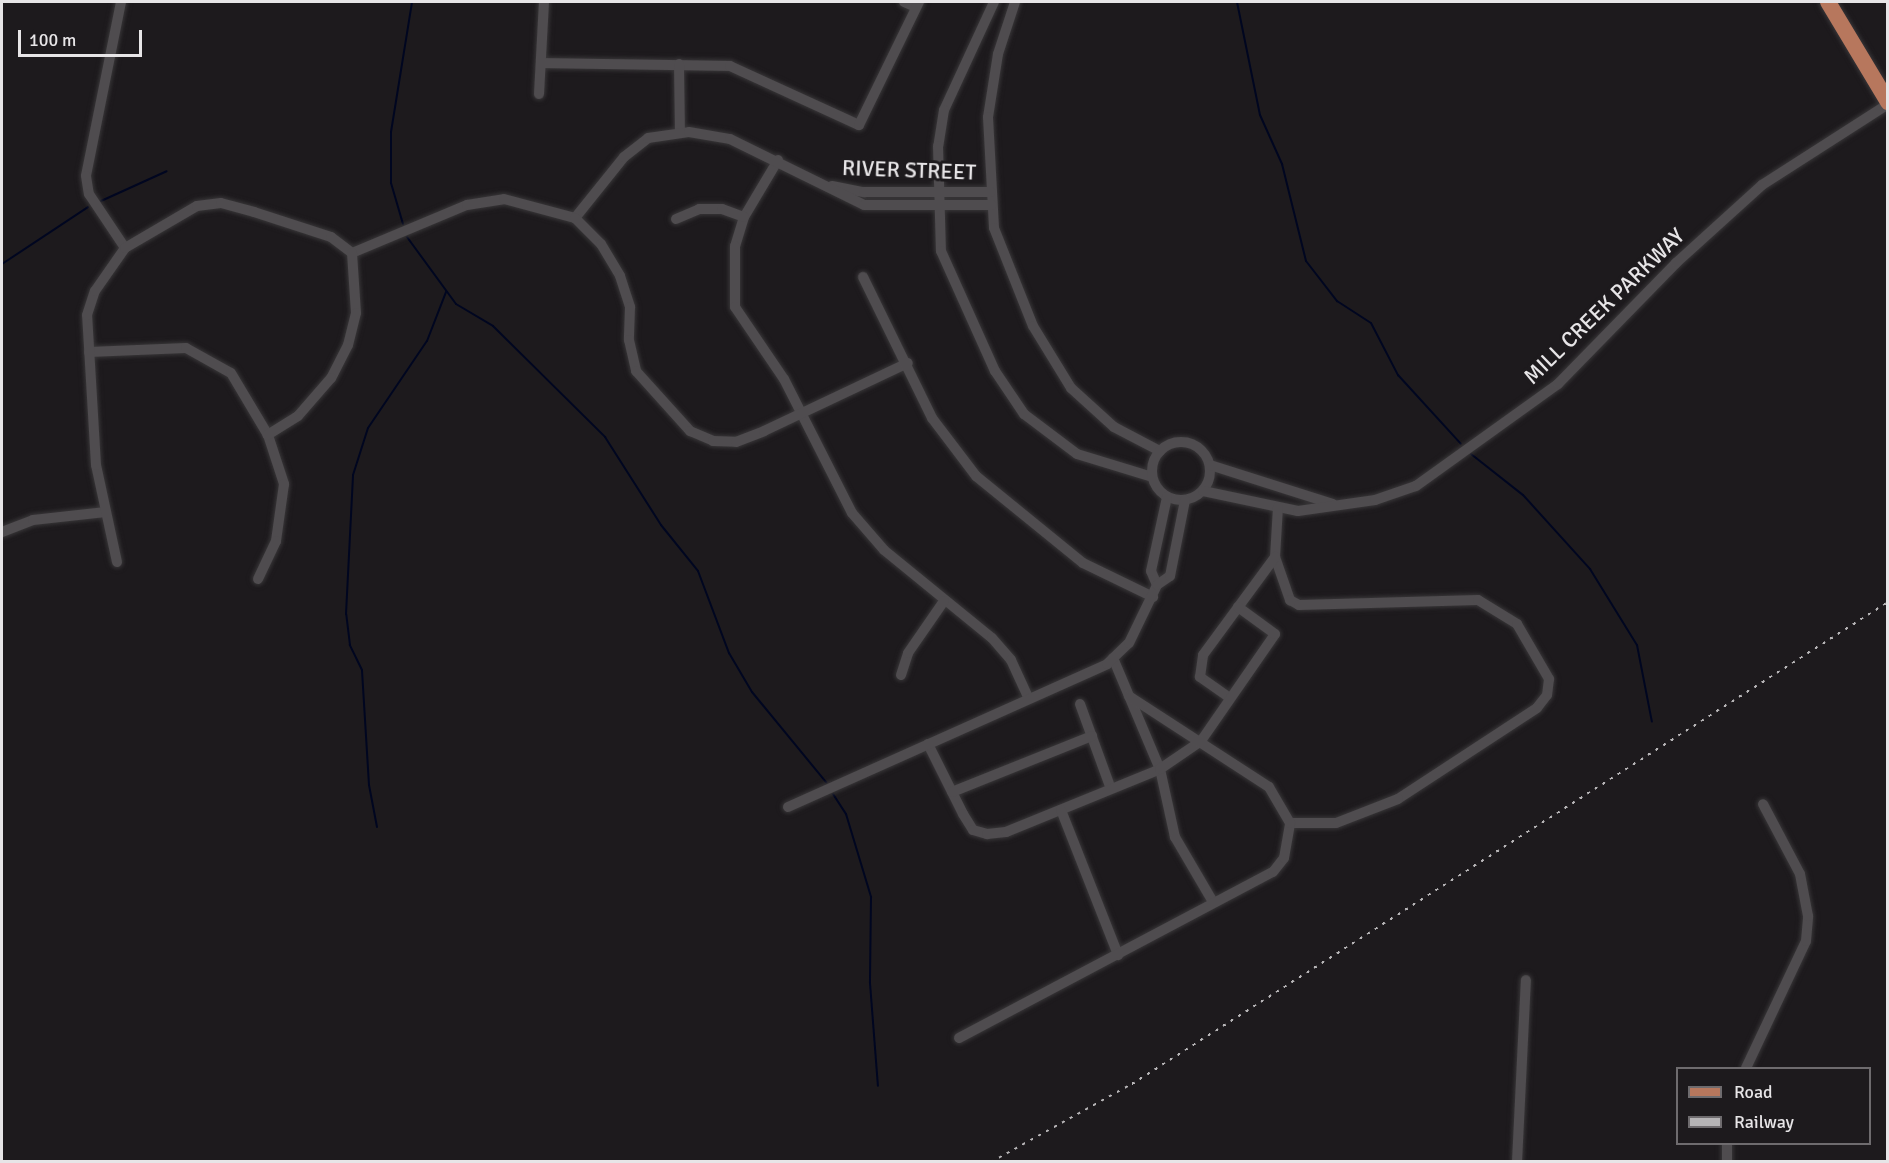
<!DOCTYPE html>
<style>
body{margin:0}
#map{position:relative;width:1889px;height:1163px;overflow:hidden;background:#1d1a1d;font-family:Signika,sans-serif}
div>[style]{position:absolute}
.stream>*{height:2px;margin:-1px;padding:0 1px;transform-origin:1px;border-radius:1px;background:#000620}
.roads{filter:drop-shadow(0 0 2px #383638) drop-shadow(0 0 2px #383638)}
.street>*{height:10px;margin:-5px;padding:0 5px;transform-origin:5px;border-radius:5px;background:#4f4c4f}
.street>.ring{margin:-5px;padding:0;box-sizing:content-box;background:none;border:10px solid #4f4c4f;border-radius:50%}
.primary>*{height:16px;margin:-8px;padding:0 8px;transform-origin:8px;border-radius:8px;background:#b7775d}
.rail>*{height:2px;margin-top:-1px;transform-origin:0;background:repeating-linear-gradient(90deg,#b6b4b6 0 3px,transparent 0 9px)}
span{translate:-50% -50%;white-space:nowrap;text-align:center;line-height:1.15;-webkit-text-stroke:6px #1d1a1d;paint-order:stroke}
.street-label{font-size:22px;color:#e7e5e7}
.frame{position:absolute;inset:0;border:3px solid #e7e5e7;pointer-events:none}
.legend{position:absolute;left:1676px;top:1067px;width:195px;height:78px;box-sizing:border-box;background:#1d1a1d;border:2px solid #6e6b6e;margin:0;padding:8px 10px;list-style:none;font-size:18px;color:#e7e5e7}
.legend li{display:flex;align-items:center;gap:12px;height:30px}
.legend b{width:30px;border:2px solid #6e6b6e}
.scale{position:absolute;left:18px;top:30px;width:124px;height:27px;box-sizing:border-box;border:3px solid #e7e5e7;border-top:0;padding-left:8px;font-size:18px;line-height:21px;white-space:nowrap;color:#e7e5e7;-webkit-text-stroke:4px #1d1a1d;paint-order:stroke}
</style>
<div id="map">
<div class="stream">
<div style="left:1237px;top:2px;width:115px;rotate:78.5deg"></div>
<div style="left:1260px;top:115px;width:54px;rotate:65.8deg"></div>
<div style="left:1282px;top:164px;width:100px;rotate:76.1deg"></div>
<div style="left:1306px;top:261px;width:51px;rotate:52.2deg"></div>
<div style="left:1337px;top:301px;width:40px;rotate:32.9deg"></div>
<div style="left:1371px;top:323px;width:59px;rotate:62.6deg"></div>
<div style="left:1398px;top:375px;width:93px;rotate:47.6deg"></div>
<div style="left:101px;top:201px;width:72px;rotate:-24.4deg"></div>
<div style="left:403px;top:224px;width:43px;rotate:-106.3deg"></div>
<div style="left:391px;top:183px;width:51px;rotate:-90deg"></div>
<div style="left:391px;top:132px;width:132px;rotate:-80.8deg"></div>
<div style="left:407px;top:237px;width:83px;rotate:53.8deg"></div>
<div style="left:456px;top:304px;width:43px;rotate:30.7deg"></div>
<div style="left:493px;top:326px;width:158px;rotate:44.7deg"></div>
<div style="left:605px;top:437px;width:104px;rotate:57.5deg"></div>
<div style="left:661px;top:525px;width:59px;rotate:51.2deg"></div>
<div style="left:698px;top:571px;width:88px;rotate:69.3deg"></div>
<div style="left:729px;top:653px;width:45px;rotate:59.5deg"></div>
<div style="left:752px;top:692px;width:117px;rotate:50.6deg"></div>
<div style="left:2px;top:264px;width:103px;rotate:-33.5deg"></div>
<div style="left:1471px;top:454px;width:66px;rotate:38.3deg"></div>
<div style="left:1523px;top:495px;width:100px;rotate:47.8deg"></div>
<div style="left:1590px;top:569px;width:89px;rotate:58.3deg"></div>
<div style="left:1637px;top:645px;width:78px;rotate:79deg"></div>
<div style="left:833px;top:794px;width:24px;rotate:57deg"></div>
<div style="left:846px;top:814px;width:87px;rotate:73.2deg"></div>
<div style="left:871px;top:897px;width:86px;rotate:90.7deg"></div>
<div style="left:870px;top:983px;width:103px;rotate:85.6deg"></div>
<div style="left:377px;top:827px;width:43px;rotate:-100.8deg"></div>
<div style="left:369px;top:785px;width:115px;rotate:-93.5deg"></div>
<div style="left:362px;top:670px;width:28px;rotate:-116deg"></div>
<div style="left:350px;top:645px;width:31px;rotate:-97deg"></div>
<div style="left:346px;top:614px;width:139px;rotate:-87.1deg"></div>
<div style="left:353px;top:475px;width:49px;rotate:-72.3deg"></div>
<div style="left:368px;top:428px;width:105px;rotate:-55.9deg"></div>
<div style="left:427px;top:341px;width:53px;rotate:-68.8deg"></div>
</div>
<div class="roads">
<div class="street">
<div style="left:121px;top:2px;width:177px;rotate:101.4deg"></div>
<div style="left:86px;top:176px;width:18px;rotate:81deg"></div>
<div style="left:89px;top:194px;width:65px;rotate:56.3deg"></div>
<div style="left:904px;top:2px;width:13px;rotate:23deg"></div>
<div style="left:994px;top:2px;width:119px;rotate:114.8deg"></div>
<div style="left:944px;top:110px;width:36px;rotate:99deg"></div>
<div style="left:938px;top:146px;width:105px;rotate:88.4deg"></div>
<div style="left:941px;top:251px;width:132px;rotate:65.8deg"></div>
<div style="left:995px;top:371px;width:52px;rotate:56deg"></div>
<div style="left:1024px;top:414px;width:66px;rotate:37deg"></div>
<div style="left:1077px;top:454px;width:78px;rotate:17deg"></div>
<div style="left:1015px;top:2px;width:55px;rotate:108.1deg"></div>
<div style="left:998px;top:54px;width:64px;rotate:99deg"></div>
<div style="left:988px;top:117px;width:111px;rotate:86.9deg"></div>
<div style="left:994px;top:228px;width:105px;rotate:68.3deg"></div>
<div style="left:1033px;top:326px;width:73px;rotate:58.5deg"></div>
<div style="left:1071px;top:388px;width:58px;rotate:42.2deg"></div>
<div style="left:1114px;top:427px;width:52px;rotate:27.6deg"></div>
<div style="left:543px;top:63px;width:187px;rotate:0.9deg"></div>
<div style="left:730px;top:66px;width:142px;rotate:24.6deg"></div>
<div style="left:859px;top:125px;width:137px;rotate:-64deg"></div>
<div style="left:679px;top:64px;width:69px;rotate:89.2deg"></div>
<div style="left:539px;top:94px;width:92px;rotate:-86.9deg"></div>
<div style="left:778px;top:160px;width:66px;rotate:120.8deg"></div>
<div style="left:744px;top:217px;width:30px;rotate:107deg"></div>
<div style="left:735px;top:246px;width:61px;rotate:90deg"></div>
<div style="left:735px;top:307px;width:87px;rotate:55.8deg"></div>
<div style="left:784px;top:379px;width:150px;rotate:63.1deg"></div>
<div style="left:852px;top:513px;width:49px;rotate:49.1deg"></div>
<div style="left:884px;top:550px;width:139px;rotate:39.2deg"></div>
<div style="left:992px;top:638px;width:29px;rotate:49deg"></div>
<div style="left:1011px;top:660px;width:41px;rotate:65.3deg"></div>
<div style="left:832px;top:186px;width:33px;rotate:11deg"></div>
<div style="left:864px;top:192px;width:127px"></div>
<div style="left:575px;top:218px;width:78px;rotate:-51.2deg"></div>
<div style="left:624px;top:157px;width:31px;rotate:-38deg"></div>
<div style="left:648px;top:138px;width:41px;rotate:-8.3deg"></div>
<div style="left:689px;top:132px;width:42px;rotate:9.7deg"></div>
<div style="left:730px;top:139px;width:149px;rotate:26.2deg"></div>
<div style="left:864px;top:205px;width:128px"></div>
<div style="left:676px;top:219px;width:25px;rotate:-23deg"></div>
<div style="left:699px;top:209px;width:23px"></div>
<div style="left:722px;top:209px;width:23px;rotate:20deg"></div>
<div style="left:352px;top:253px;width:125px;rotate:-22.7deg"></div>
<div style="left:467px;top:205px;width:37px;rotate:-9deg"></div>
<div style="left:504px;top:199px;width:73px;rotate:15deg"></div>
<div style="left:575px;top:218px;width:37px;rotate:45deg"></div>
<div style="left:601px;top:244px;width:37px;rotate:59deg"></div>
<div style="left:620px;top:276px;width:33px;rotate:72deg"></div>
<div style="left:630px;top:307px;width:33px;rotate:92deg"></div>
<div style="left:629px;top:340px;width:32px;rotate:77deg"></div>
<div style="left:636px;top:371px;width:81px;rotate:48deg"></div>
<div style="left:690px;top:431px;width:25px;rotate:23deg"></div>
<div style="left:713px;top:441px;width:23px;rotate:2deg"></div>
<div style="left:736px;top:442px;width:30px;rotate:-21deg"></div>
<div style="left:764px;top:431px;width:159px;rotate:-25.3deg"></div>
<div style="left:863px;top:277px;width:157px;rotate:63.9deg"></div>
<div style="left:932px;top:418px;width:73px;rotate:52.8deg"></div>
<div style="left:976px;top:476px;width:138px;rotate:39.1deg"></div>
<div style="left:1083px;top:563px;width:78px;rotate:25.9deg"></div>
<div style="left:89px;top:352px;width:97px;rotate:-2.4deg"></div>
<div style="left:186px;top:348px;width:51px;rotate:29.1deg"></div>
<div style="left:231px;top:373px;width:72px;rotate:59.2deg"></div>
<div style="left:268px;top:435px;width:52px;rotate:71.9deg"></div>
<div style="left:284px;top:484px;width:58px;rotate:98deg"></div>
<div style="left:276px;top:541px;width:42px;rotate:115.3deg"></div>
<div class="ring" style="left:1152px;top:442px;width:48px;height:48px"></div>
<div style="left:1210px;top:465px;width:129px;rotate:17.6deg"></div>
<div style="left:1203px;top:491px;width:97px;rotate:11.9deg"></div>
<div style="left:1298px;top:511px;width:78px;rotate:-8.1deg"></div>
<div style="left:1375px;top:500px;width:43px;rotate:-18.9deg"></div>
<div style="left:1416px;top:486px;width:175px;rotate:-35.7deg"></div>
<div style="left:1558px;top:384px;width:169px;rotate:-45.7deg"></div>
<div style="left:1676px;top:263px;width:116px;rotate:-42.2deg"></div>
<div style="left:1762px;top:185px;width:150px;rotate:-32.7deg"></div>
<div style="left:1278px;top:507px;width:50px;rotate:93.4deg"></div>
<div style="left:1275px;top:557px;width:46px;rotate:70.8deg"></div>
<div style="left:1290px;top:600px;width:10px;rotate:29deg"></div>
<div style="left:1299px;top:605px;width:179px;rotate:-1.6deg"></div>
<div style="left:1478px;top:600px;width:46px;rotate:31.6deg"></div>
<div style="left:1517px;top:624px;width:64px;rotate:59.8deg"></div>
<div style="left:1549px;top:679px;width:16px;rotate:97deg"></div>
<div style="left:1547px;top:695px;width:16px;rotate:128deg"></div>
<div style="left:1537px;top:708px;width:166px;rotate:146.8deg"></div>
<div style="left:1398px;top:799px;width:66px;rotate:158.8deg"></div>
<div style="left:1336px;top:823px;width:46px;rotate:180deg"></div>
<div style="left:2px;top:532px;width:33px;rotate:-21deg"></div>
<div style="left:33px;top:520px;width:73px;rotate:-6.3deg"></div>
<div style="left:117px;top:562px;width:99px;rotate:-102.2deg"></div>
<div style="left:96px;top:465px;width:150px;rotate:-93.4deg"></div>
<div style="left:87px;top:315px;width:25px;rotate:-72deg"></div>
<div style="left:95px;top:291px;width:52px;rotate:-55.1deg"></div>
<div style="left:125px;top:248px;width:83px;rotate:-30.3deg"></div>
<div style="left:197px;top:206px;width:24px;rotate:-7deg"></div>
<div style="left:221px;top:203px;width:34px;rotate:15deg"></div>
<div style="left:254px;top:212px;width:81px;rotate:18deg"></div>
<div style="left:331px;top:237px;width:26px;rotate:37deg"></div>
<div style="left:352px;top:253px;width:60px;rotate:86.2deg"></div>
<div style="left:356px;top:313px;width:33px;rotate:104deg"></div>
<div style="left:348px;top:345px;width:37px;rotate:117deg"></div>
<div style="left:331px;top:378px;width:50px;rotate:131deg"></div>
<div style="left:298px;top:416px;width:36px;rotate:148deg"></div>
<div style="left:1157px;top:585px;width:15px;rotate:-113deg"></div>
<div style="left:1151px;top:571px;width:76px;rotate:-77.8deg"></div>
<div style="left:1113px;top:658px;width:121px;rotate:67.1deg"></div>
<div style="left:1160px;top:769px;width:70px;rotate:77.6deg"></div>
<div style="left:1175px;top:837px;width:75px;rotate:59.7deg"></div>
<div style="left:901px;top:675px;width:23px;rotate:-72deg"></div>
<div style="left:908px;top:653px;width:63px;rotate:-55.3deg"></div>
<div style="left:1230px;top:698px;width:37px;rotate:-145deg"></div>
<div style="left:1200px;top:677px;width:22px;rotate:-82deg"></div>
<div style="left:1203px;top:655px;width:122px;rotate:-53.7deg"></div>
<div style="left:1080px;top:704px;width:90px;rotate:70deg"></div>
<div style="left:928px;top:744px;width:78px;rotate:63.4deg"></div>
<div style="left:963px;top:814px;width:19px;rotate:58deg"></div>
<div style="left:973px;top:830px;width:15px;rotate:16deg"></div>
<div style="left:987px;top:834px;width:19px;rotate:-6deg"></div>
<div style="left:1006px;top:832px;width:166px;rotate:-22.2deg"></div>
<div style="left:1160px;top:769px;width:50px;rotate:-34.3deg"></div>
<div style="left:1201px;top:741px;width:130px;rotate:-55.3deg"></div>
<div style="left:1275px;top:634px;width:46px;rotate:-143.9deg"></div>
<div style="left:952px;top:792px;width:151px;rotate:-21.8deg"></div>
<div style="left:788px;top:807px;width:350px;rotate:-24.1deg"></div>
<div style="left:1107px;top:664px;width:30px;rotate:-44deg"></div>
<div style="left:1129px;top:643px;width:64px;rotate:-64.2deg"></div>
<div style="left:1157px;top:585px;width:16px;rotate:-35deg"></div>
<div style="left:1170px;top:576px;width:77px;rotate:-78.8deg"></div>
<div style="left:1061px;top:810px;width:156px;rotate:68.5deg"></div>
<div style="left:959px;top:1038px;width:355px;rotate:-27.9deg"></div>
<div style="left:1273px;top:872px;width:18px;rotate:-52deg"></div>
<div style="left:1284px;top:858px;width:36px;rotate:-80deg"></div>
<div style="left:1290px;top:823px;width:42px;rotate:-120.3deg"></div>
<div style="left:1269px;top:787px;width:167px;rotate:-147deg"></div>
<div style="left:1746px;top:1068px;width:140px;rotate:-64.7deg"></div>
<div style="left:1806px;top:941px;width:25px;rotate:-85deg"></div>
<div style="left:1808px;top:916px;width:43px;rotate:-100.8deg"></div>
<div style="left:1800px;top:874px;width:79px;rotate:-117.9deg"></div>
<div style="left:1517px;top:1162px;width:182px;rotate:-87.2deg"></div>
<div style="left:1727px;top:1162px;width:18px;rotate:-90deg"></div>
</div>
<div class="primary">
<div style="left:1828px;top:2px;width:117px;rotate:59deg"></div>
</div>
</div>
<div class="rail">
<div style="left:991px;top:1162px;width:161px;rotate:-29deg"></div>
<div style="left:1132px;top:1084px;width:897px;rotate:-32.52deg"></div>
</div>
<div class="street-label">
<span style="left:909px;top:170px;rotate:2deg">RIVER STREET</span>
<span style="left:1604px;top:306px;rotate:-44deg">MILL CREEK PARKWAY</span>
</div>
<div class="frame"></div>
<ul class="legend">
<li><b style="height:8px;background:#b7775d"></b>Road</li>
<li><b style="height:8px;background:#b6b4b6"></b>Railway</li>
</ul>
<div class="scale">100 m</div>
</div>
